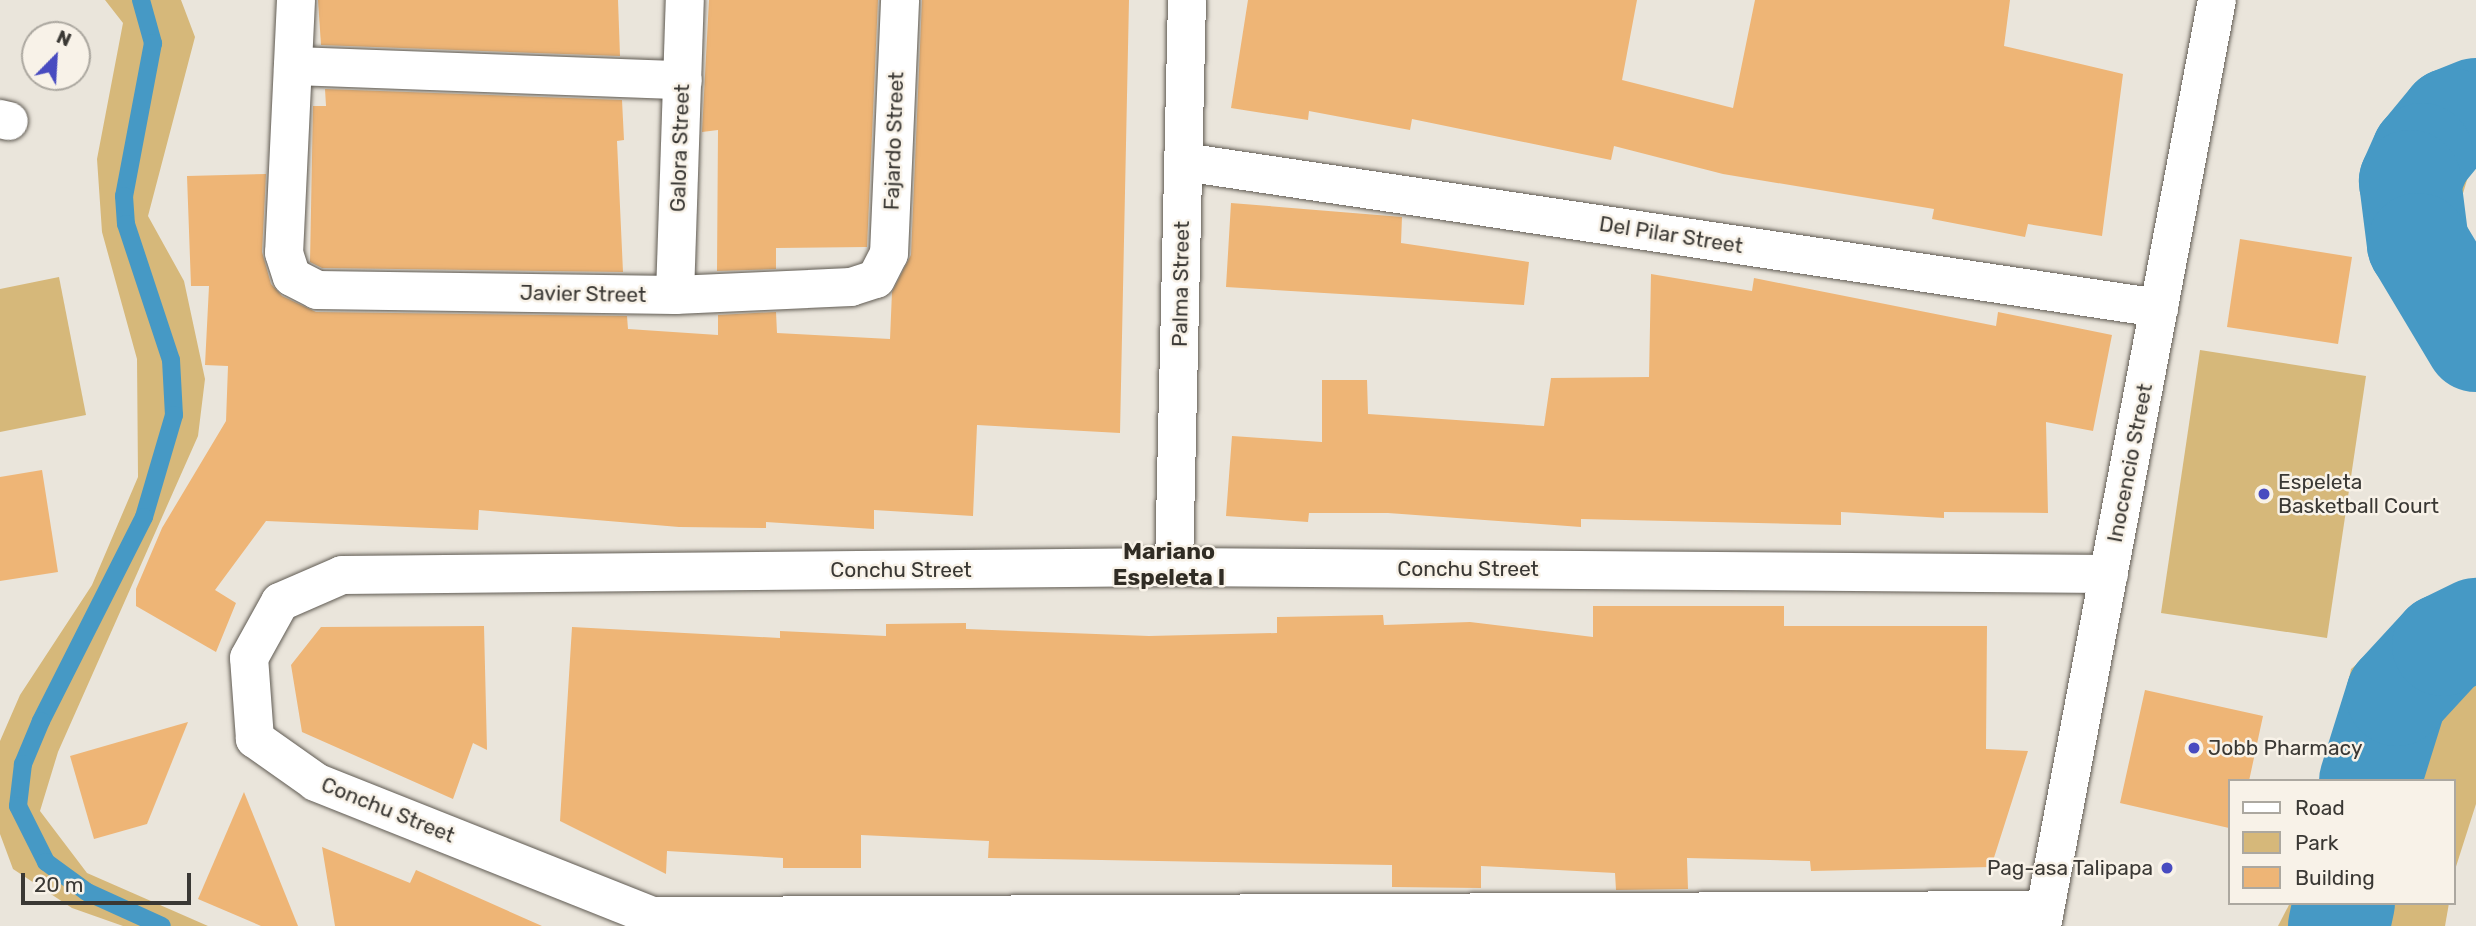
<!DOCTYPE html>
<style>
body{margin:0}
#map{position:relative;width:2476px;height:926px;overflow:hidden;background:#eae5db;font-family:Rubik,sans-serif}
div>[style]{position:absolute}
.green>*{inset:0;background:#d6b87a}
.stream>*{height:18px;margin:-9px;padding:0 9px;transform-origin:9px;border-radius:9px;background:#4699c5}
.river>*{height:102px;margin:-51px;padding:0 51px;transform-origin:51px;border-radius:51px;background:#4699c5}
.building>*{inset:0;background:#eeb576}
.roads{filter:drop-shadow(0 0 2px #605b53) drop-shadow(0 0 2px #605b53)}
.minor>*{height:38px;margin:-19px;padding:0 19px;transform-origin:19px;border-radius:19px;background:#fff}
.dots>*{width:19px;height:19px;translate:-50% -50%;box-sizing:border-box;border:4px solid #f8f2e8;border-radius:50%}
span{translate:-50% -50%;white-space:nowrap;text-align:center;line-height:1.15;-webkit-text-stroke:5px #f8f2e8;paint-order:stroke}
.street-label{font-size:21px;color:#3a3834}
.poi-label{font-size:21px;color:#3a3834}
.left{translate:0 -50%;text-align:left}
.right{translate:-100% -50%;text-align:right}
.neighbourhood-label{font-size:23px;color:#302c24;font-weight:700}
.legend{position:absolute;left:2228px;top:779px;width:228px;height:126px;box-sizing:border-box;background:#f8f2e8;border:2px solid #aca8a0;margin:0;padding:9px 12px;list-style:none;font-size:21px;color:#3a3834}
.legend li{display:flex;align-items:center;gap:14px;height:35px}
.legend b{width:35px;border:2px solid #aca8a0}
.north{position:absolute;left:21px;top:21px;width:70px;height:70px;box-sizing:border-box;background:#f8f2e8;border:2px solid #aca8a0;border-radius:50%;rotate:24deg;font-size:19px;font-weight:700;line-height:28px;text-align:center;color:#3a3834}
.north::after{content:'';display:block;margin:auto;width:24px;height:32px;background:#484bc0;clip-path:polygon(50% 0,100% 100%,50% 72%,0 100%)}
.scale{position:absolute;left:21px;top:873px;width:170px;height:32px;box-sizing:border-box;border:4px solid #3a3834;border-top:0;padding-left:9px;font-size:21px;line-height:24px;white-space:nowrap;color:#3a3834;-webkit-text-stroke:5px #f8f2e8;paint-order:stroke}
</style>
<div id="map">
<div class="green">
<div style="clip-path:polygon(105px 0,181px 0,195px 37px,148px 216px,184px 281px,205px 379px,198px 436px,58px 752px,40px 811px,87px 873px,208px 926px,123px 926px,72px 908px,13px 869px,0 834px,0 741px,20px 695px,92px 585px,138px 477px,137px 359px,102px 232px,97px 159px,123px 23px)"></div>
<div style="clip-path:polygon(2476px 64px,2476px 150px,2458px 210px,2476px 245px,2476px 380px,2380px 239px,2366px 202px,2369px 153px,2437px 86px)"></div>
<div style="clip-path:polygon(59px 277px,86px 415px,0 432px,0 289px)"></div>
<div style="clip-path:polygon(2200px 350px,2366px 376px,2327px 638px,2161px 613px)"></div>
<div style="clip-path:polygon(2476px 608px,2476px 804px,2453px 876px,2453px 781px,2328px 781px,2351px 669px,2385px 641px)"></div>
<div style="clip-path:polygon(2290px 903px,2449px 903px,2445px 926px,2278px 926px)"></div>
</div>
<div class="stream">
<div style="left:141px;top:0;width:45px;rotate:74.4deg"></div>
<div style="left:153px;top:43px;width:156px;rotate:100.7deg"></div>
<div style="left:124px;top:196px;width:28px;rotate:86deg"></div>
<div style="left:126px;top:224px;width:143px;rotate:71.7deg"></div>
<div style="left:171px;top:360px;width:55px;rotate:86.9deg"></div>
<div style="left:174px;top:415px;width:106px;rotate:106.4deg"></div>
<div style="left:144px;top:517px;width:229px;rotate:116.8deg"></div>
<div style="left:41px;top:721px;width:47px;rotate:112.7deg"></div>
<div style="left:23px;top:764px;width:42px;rotate:96.8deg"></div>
<div style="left:18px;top:806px;width:63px;rotate:63.4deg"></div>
<div style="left:46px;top:862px;width:51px;rotate:36.2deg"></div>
<div style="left:87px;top:892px;width:82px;rotate:24.4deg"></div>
</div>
<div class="river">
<div style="left:2476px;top:109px;width:27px;rotate:158deg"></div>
<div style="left:2451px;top:119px;width:45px;rotate:129.6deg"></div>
<div style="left:2422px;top:154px;width:30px;rotate:114deg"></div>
<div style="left:2410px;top:181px;width:64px;rotate:82.8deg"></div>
<div style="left:2418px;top:244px;width:113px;rotate:59.1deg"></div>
<div style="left:2370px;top:781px;width:90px;rotate:-72.6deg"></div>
<div style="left:2397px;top:695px;width:68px;rotate:-47.4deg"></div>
<div style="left:2443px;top:645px;width:37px;rotate:-26deg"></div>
<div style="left:2339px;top:926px;width:24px;rotate:-78deg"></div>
</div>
<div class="building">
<div style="clip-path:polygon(318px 0,618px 0,620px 56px,321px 45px)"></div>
<div style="clip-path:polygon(709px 0,878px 0,867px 247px,776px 248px,776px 269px,717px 271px,718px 130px,702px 132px)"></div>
<div style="clip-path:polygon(922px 0,1129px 0,1120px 433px,977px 425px,973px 516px,874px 510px,874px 529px,766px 522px,766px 528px,679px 527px,479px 510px,478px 530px,266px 521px,215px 590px,236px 603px,216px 652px,136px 606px,136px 589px,162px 528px,226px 421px,228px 366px,205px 365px,209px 286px,191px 286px,187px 176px,266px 174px,262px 252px,271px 284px,282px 296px,316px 312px,627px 316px,628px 329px,718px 335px,718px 315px,776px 312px,777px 333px,890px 339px,892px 292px,911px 255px)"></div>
<div style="clip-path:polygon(1248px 0,1637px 0,1622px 80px,1733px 108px,1755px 0,2010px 0,2004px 46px,2123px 74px,2102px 236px,2028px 224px,2025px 237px,1932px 219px,1934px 209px,1723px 174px,1614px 146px,1611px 160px,1412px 119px,1410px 130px,1309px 111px,1308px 120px,1231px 108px)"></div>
<div style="clip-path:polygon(325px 89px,622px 100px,624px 140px,617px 141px,623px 272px,322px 268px,310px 262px,313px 106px,326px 106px)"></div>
<div style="clip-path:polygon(1231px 203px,1402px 217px,1401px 243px,1529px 262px,1524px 305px,1226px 287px)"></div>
<div style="clip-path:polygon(2240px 239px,2352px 257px,2338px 344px,2227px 327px)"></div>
<div style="clip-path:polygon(1651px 274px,1752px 291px,1754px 278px,1996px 326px,1998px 312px,2112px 335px,2093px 431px,2046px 422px,2048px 513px,1944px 512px,1944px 518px,1841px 512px,1841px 525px,1581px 519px,1581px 527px,1388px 513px,1309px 513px,1308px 522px,1226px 516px,1232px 436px,1322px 442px,1322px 380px,1367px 380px,1368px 414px,1544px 426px,1551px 378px,1649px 377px)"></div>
<div style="clip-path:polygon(42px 470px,58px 572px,0 581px,0 477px)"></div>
<div style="clip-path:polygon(1593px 606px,1784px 606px,1784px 626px,1987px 626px,1986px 749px,2028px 751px,1991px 867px,1811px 871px,1810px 861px,1687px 858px,1688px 889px,1616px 890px,1615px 873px,1481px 866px,1481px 888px,1392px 887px,1392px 865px,988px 858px,989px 841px,861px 835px,861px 868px,783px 868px,783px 858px,667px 851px,666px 874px,560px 821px,572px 627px,780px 638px,780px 631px,886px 636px,886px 624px,966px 623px,966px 629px,1149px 636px,1277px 633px,1277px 617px,1383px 615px,1384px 625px,1470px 622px,1593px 637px)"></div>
<div style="clip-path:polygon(484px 626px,487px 750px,473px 743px,453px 799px,302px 732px,291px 665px,321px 627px)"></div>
<div style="clip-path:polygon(2145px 690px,2263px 716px,2249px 781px,2229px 781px,2229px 828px,2120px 803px)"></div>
<div style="clip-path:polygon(188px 722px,147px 824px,94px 839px,70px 756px)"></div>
<div style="clip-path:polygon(244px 792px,298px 926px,261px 926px,198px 899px)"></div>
<div style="clip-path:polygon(322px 847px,410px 883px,416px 870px,542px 926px,335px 926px)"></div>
</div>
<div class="roads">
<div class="minor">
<div style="left:296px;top:0;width:253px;rotate:92.7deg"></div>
<div style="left:284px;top:253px;width:25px;rotate:72deg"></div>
<div style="left:292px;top:277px;width:28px;rotate:27deg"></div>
<div style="left:317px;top:290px;width:358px;rotate:0.8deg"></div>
<div style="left:675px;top:295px;width:176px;rotate:-2.6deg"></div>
<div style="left:851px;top:287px;width:26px;rotate:-18deg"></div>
<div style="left:876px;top:279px;width:28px;rotate:-63deg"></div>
<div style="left:889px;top:254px;width:254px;rotate:-87.5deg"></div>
<div style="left:293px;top:66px;width:390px;rotate:2.1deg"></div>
<div style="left:0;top:119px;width:9px;rotate:13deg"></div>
<div style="left:1184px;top:162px;width:986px;rotate:8.52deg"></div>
<div style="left:675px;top:295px;width:295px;rotate:-88.1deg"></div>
<div style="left:1174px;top:567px;width:567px;rotate:-88.69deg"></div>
<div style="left:2045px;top:910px;width:1393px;rotate:179.75deg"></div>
<div style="left:652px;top:916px;width:362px;rotate:-158.3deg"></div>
<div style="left:316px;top:782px;width:75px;rotate:-144.8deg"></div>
<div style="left:255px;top:739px;width:81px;rotate:-94.2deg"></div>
<div style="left:249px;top:658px;width:64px;rotate:-61deg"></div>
<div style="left:280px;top:602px;width:68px;rotate:-23.5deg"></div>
<div style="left:342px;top:575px;width:832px;rotate:-0.55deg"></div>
<div style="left:1174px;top:567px;width:935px;rotate:0.43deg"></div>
<div style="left:2042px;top:926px;width:942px;rotate:-79.3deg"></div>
</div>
</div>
<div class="dots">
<div style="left:2264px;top:494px;background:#484bc0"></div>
<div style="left:2194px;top:748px;background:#484bc0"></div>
<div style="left:2167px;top:868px;background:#484bc0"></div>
</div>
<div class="street-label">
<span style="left:894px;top:141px;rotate:-88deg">Fajardo Street</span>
<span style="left:680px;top:148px;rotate:-88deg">Galora Street</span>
<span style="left:1671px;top:235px;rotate:9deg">Del Pilar Street</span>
<span style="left:1181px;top:284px;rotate:-89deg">Palma Street</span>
<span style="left:583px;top:294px;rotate:1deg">Javier Street</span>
<span style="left:2130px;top:463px;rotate:-79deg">Inocencio Street</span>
<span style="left:1468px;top:569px">Conchu Street</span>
<span style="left:901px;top:570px">Conchu Street</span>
<span style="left:388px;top:810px;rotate:22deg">Conchu Street</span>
</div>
<div class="poi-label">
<span class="left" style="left:2278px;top:494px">Espeleta<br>Basketball Court</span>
<span class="left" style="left:2208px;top:748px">Jobb Pharmacy</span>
<span class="right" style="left:2153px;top:868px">Pag-asa Talipapa</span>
</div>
<div class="neighbourhood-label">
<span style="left:1169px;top:564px">Mariano<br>Espeleta I</span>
</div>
<ul class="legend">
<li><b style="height:9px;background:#fff"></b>Road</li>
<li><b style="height:19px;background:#d6b87a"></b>Park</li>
<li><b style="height:19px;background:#eeb576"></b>Building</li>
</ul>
<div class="north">N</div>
<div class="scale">20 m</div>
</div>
